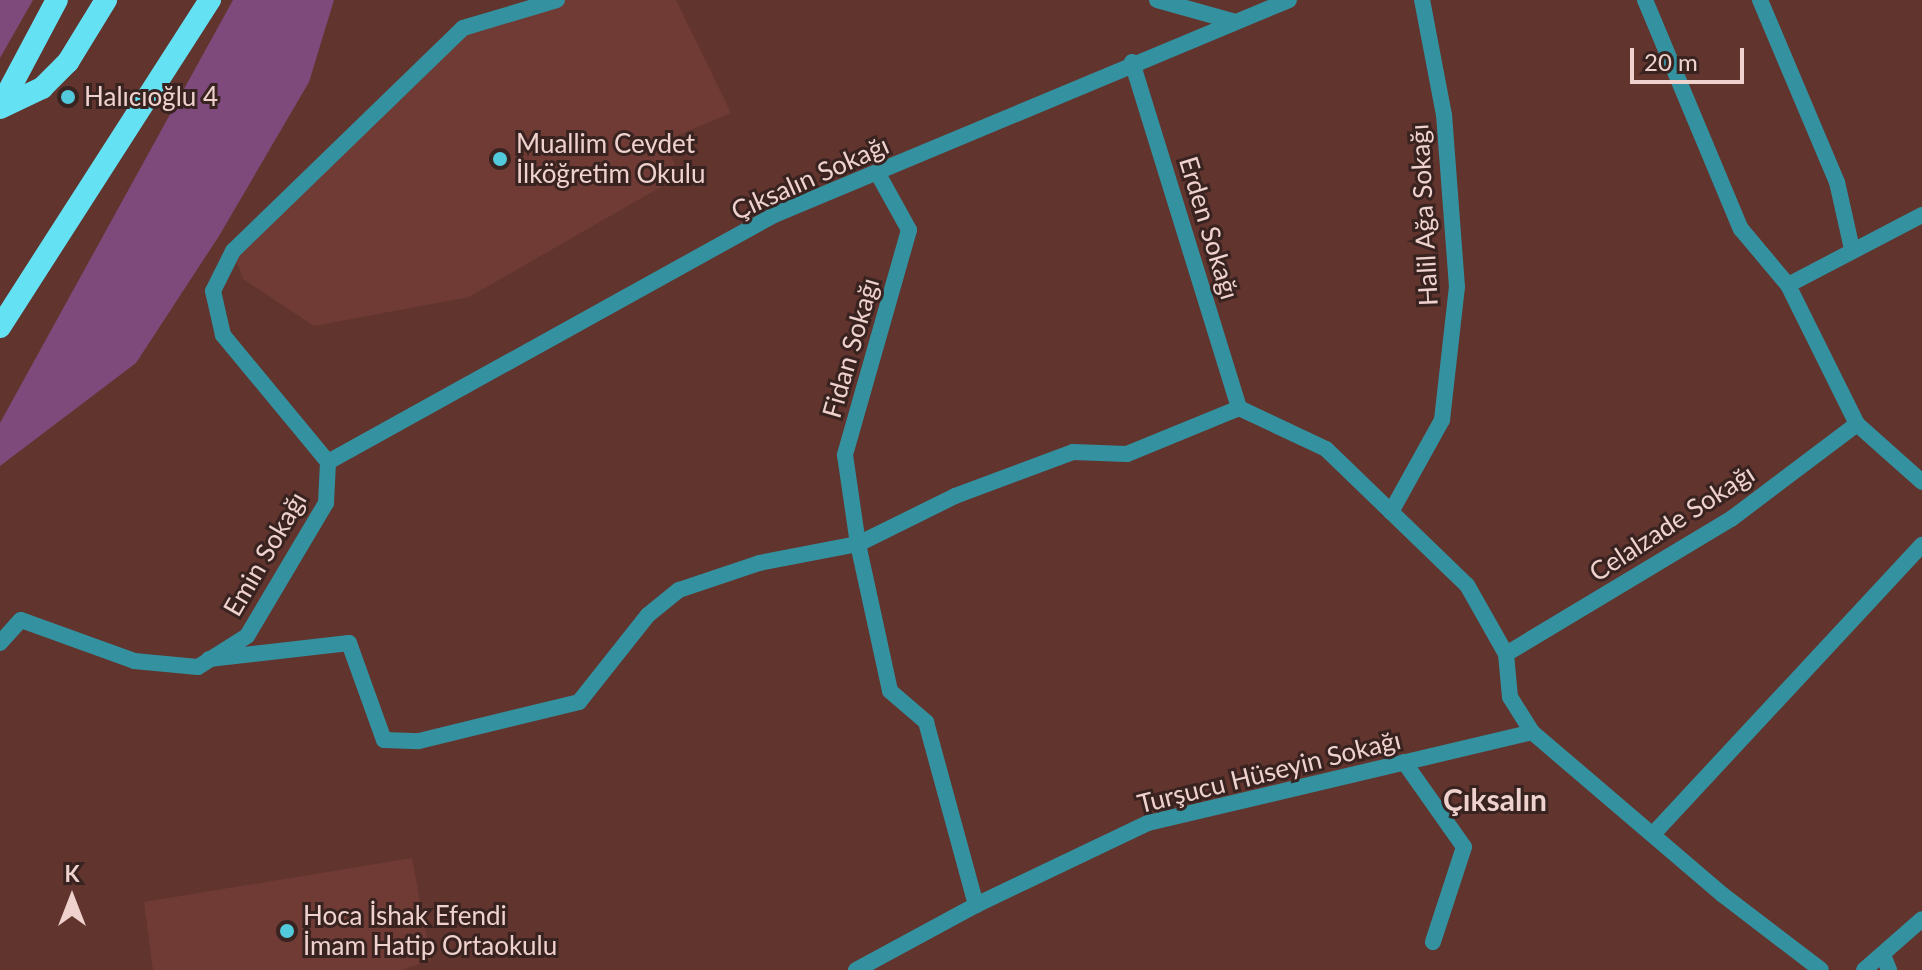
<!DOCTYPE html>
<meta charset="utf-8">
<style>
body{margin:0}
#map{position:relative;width:1922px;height:970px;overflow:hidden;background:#61342e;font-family:Lato,sans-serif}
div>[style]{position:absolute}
.built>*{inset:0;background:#6f3b34}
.green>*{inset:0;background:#7e4a7b}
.minor>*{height:16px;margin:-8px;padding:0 8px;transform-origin:8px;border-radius:8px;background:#3492a0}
.tertiary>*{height:16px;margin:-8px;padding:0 8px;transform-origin:8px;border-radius:8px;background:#3492a0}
.trunk>*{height:22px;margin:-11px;padding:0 11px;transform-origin:11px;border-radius:11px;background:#64e2f4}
.dots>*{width:22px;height:22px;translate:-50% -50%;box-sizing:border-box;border:4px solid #382320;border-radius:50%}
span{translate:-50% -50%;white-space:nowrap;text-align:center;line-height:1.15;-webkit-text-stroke:6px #382320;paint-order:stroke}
.poi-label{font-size:26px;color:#efd2ce}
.left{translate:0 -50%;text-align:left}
.street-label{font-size:26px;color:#efd2ce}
.quarter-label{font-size:30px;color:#efd2ce;font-weight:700}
.north{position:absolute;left:32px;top:858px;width:80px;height:80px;-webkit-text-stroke:6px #382320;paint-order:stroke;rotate:0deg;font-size:22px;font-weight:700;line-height:32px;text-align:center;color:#efd2ce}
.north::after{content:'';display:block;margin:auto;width:28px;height:36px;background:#efd2ce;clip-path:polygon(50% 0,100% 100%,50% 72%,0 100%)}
.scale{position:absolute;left:1630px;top:48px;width:114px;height:36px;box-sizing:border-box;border:4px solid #efd2ce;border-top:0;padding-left:10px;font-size:24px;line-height:28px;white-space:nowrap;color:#efd2ce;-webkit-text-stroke:6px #382320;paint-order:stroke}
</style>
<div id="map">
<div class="built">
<div style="clip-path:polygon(557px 0,676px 0,731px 113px,664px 141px,680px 176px,469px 297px,314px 326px,243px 279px,233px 251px,463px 28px)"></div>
<div style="clip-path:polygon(412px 858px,431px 960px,402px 970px,153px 970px,144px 902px)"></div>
</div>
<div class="green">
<div style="clip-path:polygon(0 0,33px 0,0 58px)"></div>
<div style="clip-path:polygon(233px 0,334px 0,309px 82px,219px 236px,136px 363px,0 466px,0 423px)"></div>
</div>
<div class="minor">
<div style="left:1157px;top:0;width:78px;rotate:15.6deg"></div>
<div style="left:1645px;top:0;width:248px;rotate:67.3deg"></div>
<div style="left:1741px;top:229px;width:73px;rotate:50deg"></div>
<div style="left:1788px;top:285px;width:155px;rotate:63.6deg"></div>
<div style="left:1857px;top:424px;width:87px;rotate:41.7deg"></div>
<div style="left:1760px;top:0;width:198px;rotate:67.1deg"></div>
<div style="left:1837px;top:182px;width:69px;rotate:77.4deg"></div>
<div style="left:1132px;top:62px;width:362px;rotate:72.8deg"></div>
<div style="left:878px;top:174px;width:64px;rotate:61deg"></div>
<div style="left:909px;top:230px;width:234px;rotate:105.9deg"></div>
<div style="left:845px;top:455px;width:90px;rotate:81.7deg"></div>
<div style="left:858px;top:544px;width:150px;rotate:77.7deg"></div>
<div style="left:890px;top:691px;width:48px;rotate:40.7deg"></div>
<div style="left:926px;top:722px;width:190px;rotate:74.7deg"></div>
<div style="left:1788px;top:285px;width:151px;rotate:-27.6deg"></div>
<div style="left:1239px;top:408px;width:96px;rotate:25.2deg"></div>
<div style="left:1326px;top:449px;width:196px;rotate:44deg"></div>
<div style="left:1467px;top:585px;width:79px;rotate:60.5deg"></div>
<div style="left:1506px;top:654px;width:43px;rotate:84.7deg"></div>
<div style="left:1510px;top:697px;width:41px;rotate:57.8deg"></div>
<div style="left:1532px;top:732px;width:251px;rotate:40.5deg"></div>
<div style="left:1723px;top:895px;width:123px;rotate:37.4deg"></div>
<div style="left:328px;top:462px;width:510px;rotate:-28.98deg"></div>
<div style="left:774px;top:215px;width:558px;rotate:-22.66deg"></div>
<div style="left:328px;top:462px;width:165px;rotate:-129.6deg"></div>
<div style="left:223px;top:335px;width:45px;rotate:-102.8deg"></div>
<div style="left:213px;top:291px;width:45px;rotate:-63.4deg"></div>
<div style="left:233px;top:251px;width:320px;rotate:-44.1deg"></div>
<div style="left:463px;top:28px;width:98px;rotate:-16.6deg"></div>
<div style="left:1391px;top:512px;width:105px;rotate:-61deg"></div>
<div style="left:1442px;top:420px;width:134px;rotate:-83.6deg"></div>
<div style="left:1457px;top:287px;width:172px;rotate:-94.3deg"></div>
<div style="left:1444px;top:115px;width:117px;rotate:-100.8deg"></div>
<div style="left:0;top:643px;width:31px;rotate:-48deg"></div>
<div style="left:21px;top:620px;width:120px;rotate:19.9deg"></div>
<div style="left:134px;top:661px;width:64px;rotate:5.4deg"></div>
<div style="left:198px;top:667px;width:58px;rotate:-32.3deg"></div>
<div style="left:247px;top:636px;width:155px;rotate:-59.3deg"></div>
<div style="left:326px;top:503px;width:41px;rotate:-87.2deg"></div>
<div style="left:1506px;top:654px;width:262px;rotate:-31deg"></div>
<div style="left:1731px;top:519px;width:158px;rotate:-37deg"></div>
<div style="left:209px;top:659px;width:141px;rotate:-6.5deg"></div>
<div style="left:349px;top:643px;width:103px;rotate:70.2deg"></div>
<div style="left:384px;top:740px;width:35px;rotate:2deg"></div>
<div style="left:419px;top:741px;width:165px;rotate:-13.7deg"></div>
<div style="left:579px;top:702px;width:111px;rotate:-51.6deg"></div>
<div style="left:648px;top:615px;width:40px;rotate:-39deg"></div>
<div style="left:679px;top:590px;width:84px;rotate:-18.6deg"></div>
<div style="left:759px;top:563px;width:101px;rotate:-10.9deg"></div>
<div style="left:858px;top:544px;width:108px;rotate:-26.3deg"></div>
<div style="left:955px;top:496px;width:126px;rotate:-20.4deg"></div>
<div style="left:1073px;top:452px;width:54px;rotate:2.1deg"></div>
<div style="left:1127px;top:454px;width:121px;rotate:-22.3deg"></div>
<div style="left:1404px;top:762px;width:104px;rotate:54.8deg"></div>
<div style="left:1464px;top:847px;width:100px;rotate:108.1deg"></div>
<div style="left:1655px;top:832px;width:392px;rotate:-47.1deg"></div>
<div style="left:1883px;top:955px;width:16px;rotate:68deg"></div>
<div style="left:856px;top:970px;width:136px;rotate:-28.4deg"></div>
<div style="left:976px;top:905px;width:191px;rotate:-25.5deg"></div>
<div style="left:1148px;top:823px;width:395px;rotate:-13.3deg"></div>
</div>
<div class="tertiary">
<div style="left:1864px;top:970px;width:77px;rotate:-41.3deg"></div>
</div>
<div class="trunk">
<div style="left:0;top:107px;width:121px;rotate:-62deg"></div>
<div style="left:0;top:108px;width:47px;rotate:-25.5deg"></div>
<div style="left:42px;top:88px;width:37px;rotate:-45deg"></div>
<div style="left:68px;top:62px;width:73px;rotate:-58.5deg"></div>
<div style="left:0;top:327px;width:389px;rotate:-57.3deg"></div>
</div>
<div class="dots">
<div style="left:68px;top:97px;background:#53cadc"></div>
<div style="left:500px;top:159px;background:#53cadc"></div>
<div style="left:287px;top:931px;background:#53cadc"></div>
</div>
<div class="poi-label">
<span class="left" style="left:84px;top:97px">Halıcıoğlu 4</span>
<span class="left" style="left:516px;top:159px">Muallim Cevdet<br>İlköğretim Okulu</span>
<span class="left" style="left:303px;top:931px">Hoca İshak Efendi<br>İmam Hatip Ortaokulu</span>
</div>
<div class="street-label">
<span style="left:810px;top:178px;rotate:-24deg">Çıksalın Sokağı</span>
<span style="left:1424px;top:215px;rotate:-93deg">Halil Ağa Sokağı</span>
<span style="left:1209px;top:228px;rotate:73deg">Erden Sokağı</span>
<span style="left:851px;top:348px;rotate:-74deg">Fidan Sokağı</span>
<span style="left:1672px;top:523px;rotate:-33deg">Celalzade Sokağı</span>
<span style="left:265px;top:554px;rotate:-60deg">Emin Sokağı</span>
<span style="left:1269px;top:772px;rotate:-14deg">Turşucu Hüseyin Sokağı</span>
</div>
<div class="quarter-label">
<span style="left:1495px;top:799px">Çıksalın</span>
</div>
<div class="north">K</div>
<div class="scale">20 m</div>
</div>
